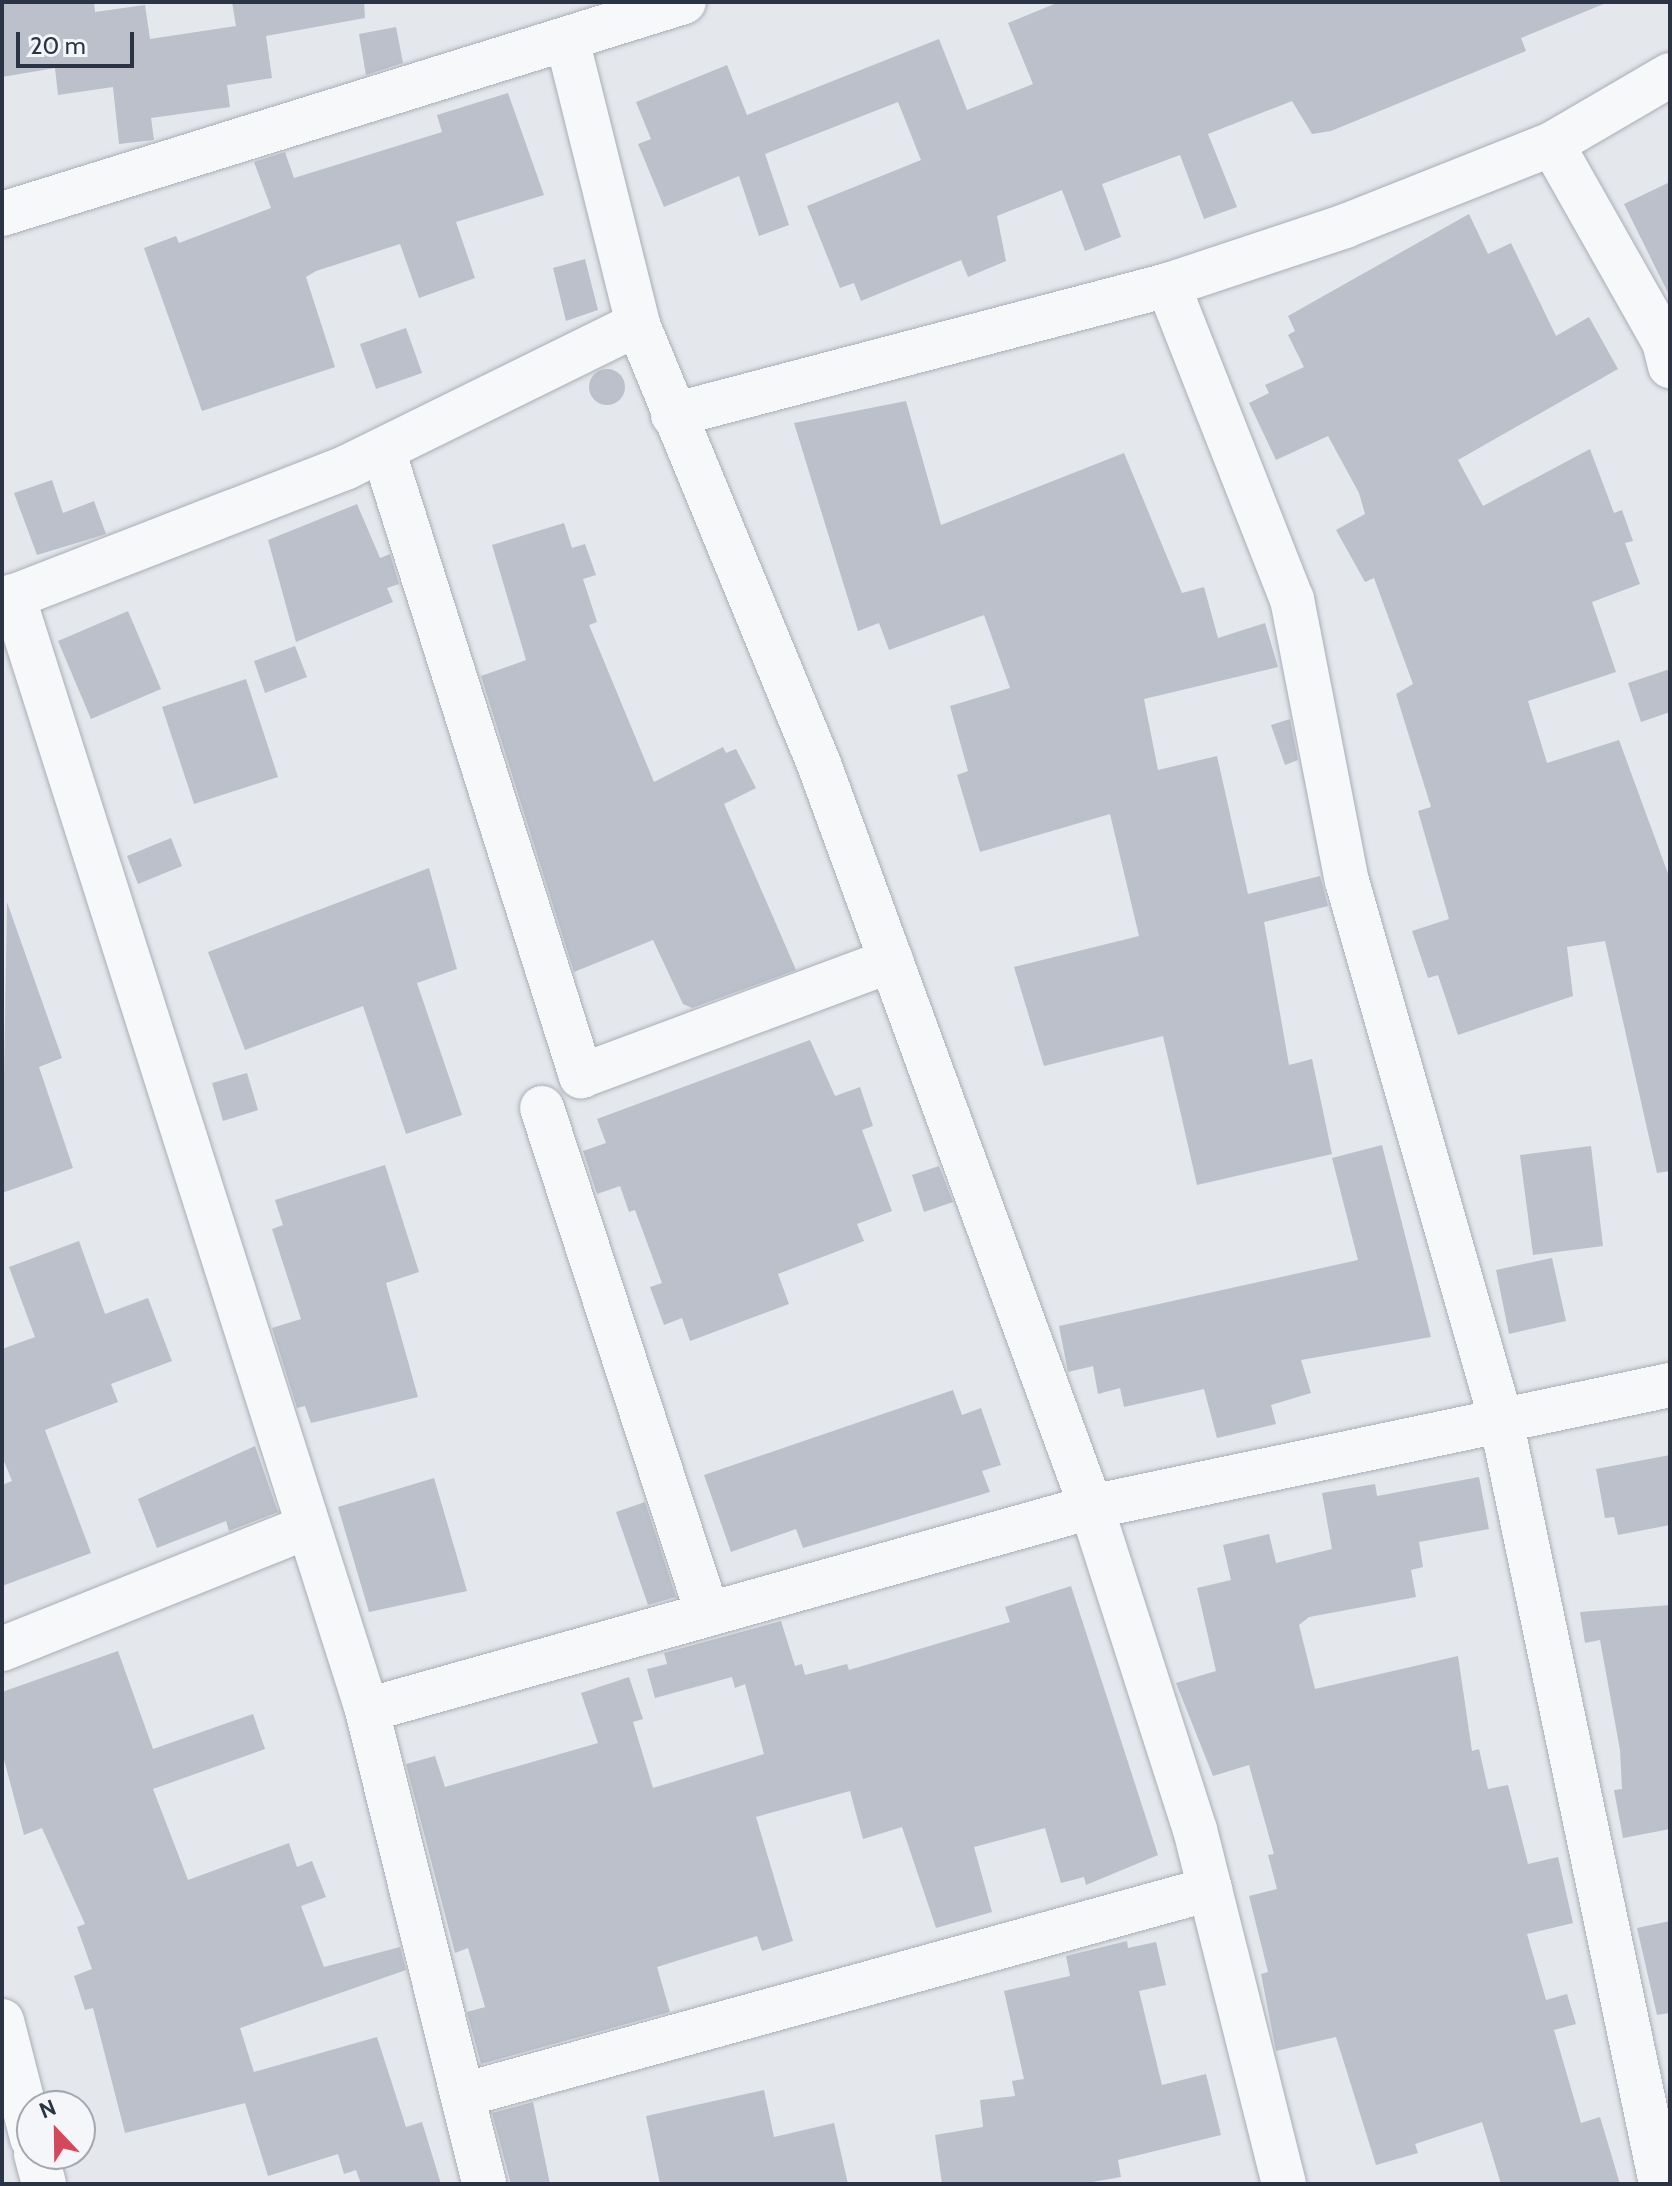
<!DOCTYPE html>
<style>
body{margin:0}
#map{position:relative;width:1672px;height:2186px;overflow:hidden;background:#e4e7ec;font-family:Cabin,sans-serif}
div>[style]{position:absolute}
.building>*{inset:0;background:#bbc0ca}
.round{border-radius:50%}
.roads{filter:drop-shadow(0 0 2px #a9aeb7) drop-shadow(0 0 2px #a9aeb7)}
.street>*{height:44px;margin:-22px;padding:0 22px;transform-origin:22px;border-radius:22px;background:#f7f8fa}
span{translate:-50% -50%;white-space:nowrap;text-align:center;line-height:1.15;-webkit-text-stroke:8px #f4f6f9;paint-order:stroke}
.frame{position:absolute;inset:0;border:4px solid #2b3445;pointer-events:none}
.north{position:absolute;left:16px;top:2090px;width:80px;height:80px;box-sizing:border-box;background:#f4f6f9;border:2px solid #a4a8b1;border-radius:50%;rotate:338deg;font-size:22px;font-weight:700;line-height:32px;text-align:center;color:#2b3445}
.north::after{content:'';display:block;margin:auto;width:28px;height:36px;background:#d1495b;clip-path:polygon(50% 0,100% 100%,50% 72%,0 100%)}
.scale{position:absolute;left:16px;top:32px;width:118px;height:36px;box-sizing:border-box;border:4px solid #2b3445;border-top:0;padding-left:10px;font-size:24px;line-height:28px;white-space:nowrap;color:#2b3445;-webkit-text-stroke:6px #f4f6f9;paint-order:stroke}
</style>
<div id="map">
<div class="building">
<div style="clip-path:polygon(2px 2px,94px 2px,95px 12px,145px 5px,150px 39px,236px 26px,232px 2px,364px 2px,365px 18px,266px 36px,272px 78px,227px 85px,230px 107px,151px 118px,154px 140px,119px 144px,113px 87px,58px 95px,55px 68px,2px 77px)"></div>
<div style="clip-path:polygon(1059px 2px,1606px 2px,1606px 3px,1521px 38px,1526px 51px,1331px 131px,1312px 134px,1292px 101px,1208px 134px,1237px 207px,1204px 219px,1180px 155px,1102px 184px,1121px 237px,1085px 251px,1062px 190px,997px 216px,1006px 261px,968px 277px,961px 260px,861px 301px,854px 283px,840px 288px,807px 206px,921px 160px,898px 102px,765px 154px,789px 225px,759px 236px,739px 176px,664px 207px,638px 144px,651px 139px,636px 102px,727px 65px,747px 115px,939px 39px,967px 110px,1033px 84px,1008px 23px)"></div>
<div style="clip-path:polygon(396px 27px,403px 63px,366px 75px,359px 34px)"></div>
<div style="clip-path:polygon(508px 93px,544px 195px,456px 222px,475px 278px,419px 298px,400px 244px,316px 271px,306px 277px,335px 367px,202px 411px,144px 248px,176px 236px,179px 243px,271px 208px,254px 162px,285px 152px,294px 178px,442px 132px,437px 115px)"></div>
<div style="clip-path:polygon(1670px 182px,1670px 297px,1624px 204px)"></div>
<div style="clip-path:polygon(1469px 214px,1488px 254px,1511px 243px,1556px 336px,1589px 317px,1618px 369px,1458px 460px,1483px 506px,1590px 449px,1614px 513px,1622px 510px,1633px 541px,1625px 543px,1640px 584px,1592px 602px,1616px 672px,1528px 701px,1547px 763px,1619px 740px,1670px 879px,1670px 1171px,1657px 1173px,1605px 941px,1567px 947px,1573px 996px,1458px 1035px,1438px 975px,1428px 978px,1412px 931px,1449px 919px,1418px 811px,1431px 807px,1396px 694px,1413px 684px,1374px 578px,1365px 582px,1336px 530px,1365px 514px,1359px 493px,1328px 436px,1276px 460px,1249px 403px,1269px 393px,1265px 385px,1304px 367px,1288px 335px,1295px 331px,1288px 316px)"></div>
<div style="clip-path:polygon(585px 259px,598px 310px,566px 321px,553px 268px)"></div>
<div style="clip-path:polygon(406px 328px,422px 373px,376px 389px,360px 344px)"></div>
<div class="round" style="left:589px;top:369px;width:36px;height:36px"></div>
<div style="clip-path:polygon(906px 401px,941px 525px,1124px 453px,1182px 593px,1204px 587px,1218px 638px,1265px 623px,1278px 667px,1144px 699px,1158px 770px,1217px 756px,1248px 894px,1320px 876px,1328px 906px,1264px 922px,1289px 1065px,1312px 1059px,1332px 1154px,1197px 1185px,1163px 1036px,1044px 1066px,1014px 967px,1139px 936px,1110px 814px,980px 852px,957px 775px,968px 771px,950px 706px,1010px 688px,984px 615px,889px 650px,879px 623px,858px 631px,794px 423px)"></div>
<div style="clip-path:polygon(52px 480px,63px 513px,94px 501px,106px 534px,37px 555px,14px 493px)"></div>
<div style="clip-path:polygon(357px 504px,380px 558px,390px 554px,399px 584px,387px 588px,393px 602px,296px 642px,268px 540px)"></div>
<div style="clip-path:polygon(564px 523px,572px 548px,585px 544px,596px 575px,583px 579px,597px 622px,589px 625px,654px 782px,723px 747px,726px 753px,736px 749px,756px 788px,724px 804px,796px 970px,692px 1008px,683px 1004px,653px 940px,574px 972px,481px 676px,526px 660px,492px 545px)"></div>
<div style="clip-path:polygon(128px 611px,161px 689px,91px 719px,58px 641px)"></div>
<div style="clip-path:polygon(295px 646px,307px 677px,265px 693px,254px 661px)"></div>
<div style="clip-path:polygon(1670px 669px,1670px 712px,1641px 722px,1628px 683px)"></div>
<div style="clip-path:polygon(246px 679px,278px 777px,194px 804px,162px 707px)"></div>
<div style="clip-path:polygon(1290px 719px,1298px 760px,1285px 765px,1271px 725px)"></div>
<div style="clip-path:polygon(171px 838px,182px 866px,138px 884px,127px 856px)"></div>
<div style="clip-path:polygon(429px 868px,457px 969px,417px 983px,462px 1115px,406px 1134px,363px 1006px,245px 1050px,208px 952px)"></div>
<div style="clip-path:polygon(7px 902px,62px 1058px,39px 1067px,73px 1168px,2px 1193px)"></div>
<div style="clip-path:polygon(810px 1040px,835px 1096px,860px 1087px,873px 1126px,862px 1130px,892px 1211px,857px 1224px,864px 1241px,778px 1274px,789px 1304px,690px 1341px,682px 1318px,664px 1325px,650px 1287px,662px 1283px,635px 1210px,629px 1212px,620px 1186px,597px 1194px,583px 1151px,606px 1143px,597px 1119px)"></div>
<div style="clip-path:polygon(247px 1073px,258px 1110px,223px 1121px,212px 1083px)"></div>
<div style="clip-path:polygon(1382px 1145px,1431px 1337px,1301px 1360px,1311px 1393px,1271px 1405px,1276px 1424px,1217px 1438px,1204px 1389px,1124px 1407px,1120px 1388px,1098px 1394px,1093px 1366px,1068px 1372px,1059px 1326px,1358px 1260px,1332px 1158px)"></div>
<div style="clip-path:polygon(1591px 1146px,1603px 1246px,1533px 1255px,1520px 1155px)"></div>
<div style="clip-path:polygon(385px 1165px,419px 1272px,386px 1283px,418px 1397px,311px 1423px,305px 1406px,297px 1408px,272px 1328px,301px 1319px,272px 1229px,283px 1225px,275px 1200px)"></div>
<div style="clip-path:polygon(939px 1166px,953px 1202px,924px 1212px,912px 1175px)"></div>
<div style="clip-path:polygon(79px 1241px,105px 1314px,148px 1298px,172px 1361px,111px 1384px,118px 1402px,45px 1430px,91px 1553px,2px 1586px,2px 1485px,12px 1481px,2px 1456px,2px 1349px,35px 1337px,9px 1267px)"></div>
<div style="clip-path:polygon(1552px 1258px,1566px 1321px,1509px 1334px,1496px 1270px)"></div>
<div style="clip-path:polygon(953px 1390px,962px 1415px,981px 1408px,1001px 1465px,982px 1471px,990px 1492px,803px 1548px,796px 1529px,731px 1552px,704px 1475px)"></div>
<div style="clip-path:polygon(255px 1446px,278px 1512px,229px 1531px,226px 1521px,157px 1548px,138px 1499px)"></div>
<div style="clip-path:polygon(1670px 1455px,1670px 1525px,1618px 1535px,1614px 1517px,1605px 1518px,1596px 1469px)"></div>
<div style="clip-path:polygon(1479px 1477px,1489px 1529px,1419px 1542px,1423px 1567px,1411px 1570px,1416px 1597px,1309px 1617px,1299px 1625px,1315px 1689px,1458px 1656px,1472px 1751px,1479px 1749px,1488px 1789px,1508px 1785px,1528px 1864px,1558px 1857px,1573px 1923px,1527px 1934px,1546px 2000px,1567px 1994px,1576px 2024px,1554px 2030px,1581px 2123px,1600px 2117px,1620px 2184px,1501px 2184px,1482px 2122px,1415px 2144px,1418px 2153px,1376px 2165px,1336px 2037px,1276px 2051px,1261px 1974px,1268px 1972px,1249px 1896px,1277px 1889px,1268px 1855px,1274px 1854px,1249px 1765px,1213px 1776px,1176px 1683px,1216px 1671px,1197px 1588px,1231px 1580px,1223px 1545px,1269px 1534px,1276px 1563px,1332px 1549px,1322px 1493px,1375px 1484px,1377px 1496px)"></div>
<div style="clip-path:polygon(434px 1478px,467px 1591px,369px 1612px,338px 1507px)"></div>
<div style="clip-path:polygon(645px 1502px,676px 1597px,648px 1605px,616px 1512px)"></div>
<div style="clip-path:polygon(1071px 1586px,1158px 1855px,1086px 1885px,1084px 1877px,1061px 1883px,1045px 1828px,974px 1847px,992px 1912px,936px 1928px,902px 1827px,863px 1839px,850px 1791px,756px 1817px,793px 1941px,762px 1951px,757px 1936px,657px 1967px,670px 2012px,481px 2064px,467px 2012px,485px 2007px,468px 1948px,455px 1953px,406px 1764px,435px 1756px,445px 1787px,598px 1743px,581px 1693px,629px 1677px,643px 1719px,633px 1722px,653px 1788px,764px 1754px,745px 1684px,735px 1688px,732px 1677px,655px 1698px,647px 1669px,667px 1664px,664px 1653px,781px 1621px,795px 1666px,802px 1664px,805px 1675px,847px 1664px,849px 1670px,1010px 1622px,1005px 1607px)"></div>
<div style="clip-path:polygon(1670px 1605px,1670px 1829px,1623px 1838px,1614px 1790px,1622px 1789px,1620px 1750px,1600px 1640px,1585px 1643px,1580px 1612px)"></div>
<div style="clip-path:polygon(118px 1651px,153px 1749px,253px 1714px,265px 1749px,153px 1789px,188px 1880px,289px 1843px,297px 1867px,312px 1861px,326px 1897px,301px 1906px,324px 1967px,400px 1947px,406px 1970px,240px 2028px,254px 2072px,377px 2037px,406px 2127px,422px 2122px,441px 2184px,361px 2184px,356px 2170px,344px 2174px,338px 2154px,268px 2176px,245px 2103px,125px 2133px,93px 2008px,85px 2010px,74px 1976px,92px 1969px,77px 1927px,85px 1924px,42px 1828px,24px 1835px,2px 1752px,2px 1692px)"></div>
<div style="clip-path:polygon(1670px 1921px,1670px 2013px,1657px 2015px,1637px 1928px)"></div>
<div style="clip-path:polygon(1127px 1941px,1128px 1948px,1156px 1942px,1166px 1985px,1139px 1991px,1162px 2085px,1206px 2074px,1221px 2135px,1118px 2160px,1121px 2177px,1081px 2184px,942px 2184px,935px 2135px,983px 2127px,980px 2100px,1015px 2096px,1012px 2081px,1024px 2079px,1004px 1991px,1070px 1976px,1066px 1956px)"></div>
<div style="clip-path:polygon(764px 2090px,774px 2137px,834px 2123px,848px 2184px,660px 2184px,646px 2116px)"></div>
<div style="clip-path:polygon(533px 2102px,550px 2184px,511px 2184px,492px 2113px)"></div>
</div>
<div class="roads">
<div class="street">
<div style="left:1552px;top:144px;width:227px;rotate:60.5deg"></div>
<div style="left:1664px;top:342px;width:25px;rotate:76deg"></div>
<div style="left:2px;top:214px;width:714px;rotate:-17.27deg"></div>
<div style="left:1168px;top:285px;width:338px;rotate:68.5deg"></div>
<div style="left:1292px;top:599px;width:287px;rotate:79deg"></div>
<div style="left:1347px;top:881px;width:561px;rotate:74.05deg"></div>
<div style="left:1501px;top:1420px;width:781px;rotate:78.17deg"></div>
<div style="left:673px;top:415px;width:512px;rotate:-14.72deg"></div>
<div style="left:1168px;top:285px;width:187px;rotate:-18.4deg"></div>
<div style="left:1345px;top:226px;width:223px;rotate:-21.6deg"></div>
<div style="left:1552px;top:144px;width:137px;rotate:-30.3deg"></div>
<div style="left:383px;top:450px;width:657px;rotate:72.45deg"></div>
<div style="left:581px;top:1076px;width:331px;rotate:-20.4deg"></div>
<div style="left:13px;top:596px;width:1169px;rotate:72.37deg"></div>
<div style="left:367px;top:1710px;width:752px;rotate:-15.66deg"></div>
<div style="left:1091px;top:1507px;width:791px;rotate:-110.11deg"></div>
<div style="left:819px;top:764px;width:476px;rotate:-112.4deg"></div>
<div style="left:638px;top:324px;width:290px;rotate:-104deg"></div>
<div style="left:2px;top:601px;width:370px;rotate:-21.2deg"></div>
<div style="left:347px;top:467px;width:324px;rotate:-26.2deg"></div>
<div style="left:542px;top:1108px;width:533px;rotate:71.87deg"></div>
<div style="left:2px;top:1649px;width:325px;rotate:-21.8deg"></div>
<div style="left:367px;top:1710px;width:488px;rotate:76.1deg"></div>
<div style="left:2px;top:2021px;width:121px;rotate:75.6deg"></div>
<div style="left:463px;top:2095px;width:775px;rotate:-15.42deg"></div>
<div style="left:36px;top:2154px;width:31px;rotate:75deg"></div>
<div style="left:1284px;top:2184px;width:365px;rotate:-104.1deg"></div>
<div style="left:1195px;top:1830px;width:339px;rotate:-107.8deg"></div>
<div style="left:1091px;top:1507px;width:592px;rotate:-11.9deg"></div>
</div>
</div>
<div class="frame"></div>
<div class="north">N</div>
<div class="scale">20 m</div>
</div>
